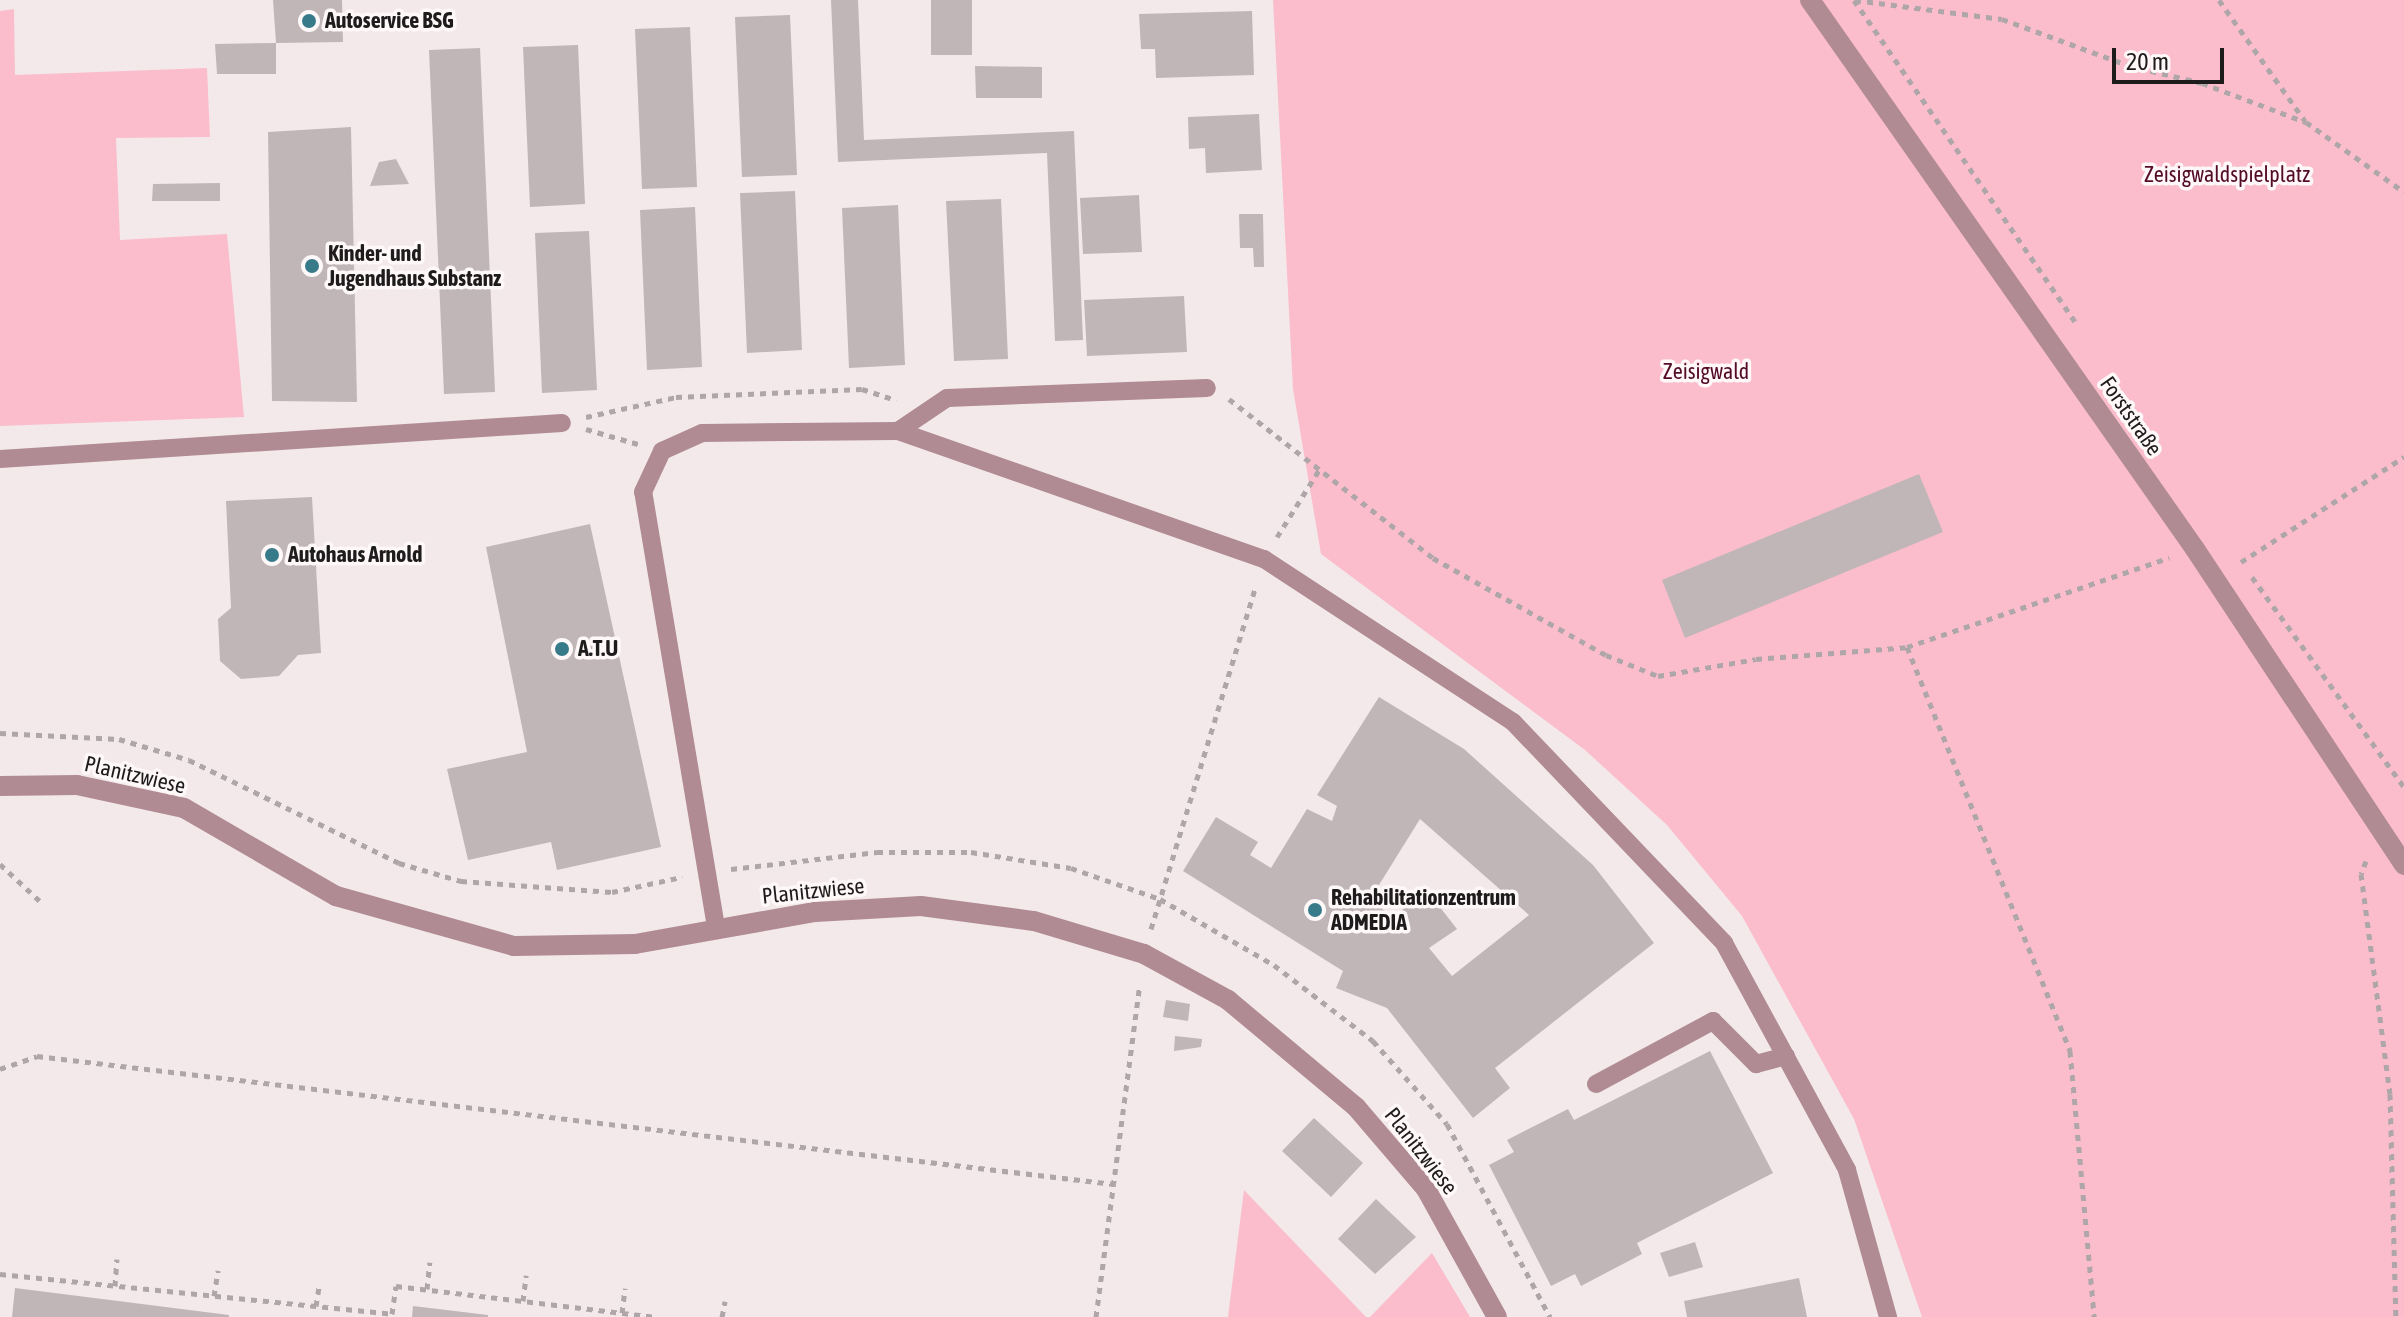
<!DOCTYPE html>
<meta charset="utf-8">
<style>
body{margin:0}
#map{position:relative;width:2404px;height:1317px;overflow:hidden;background:#f3e9eb;font-family:"Asap Condensed",sans-serif}
div>[style]{position:absolute}
.green>*{inset:0;background:#fbbdcb}
.building>*{inset:0;background:#c0b6b8}
.path>*{height:5px;margin-top:-2.5px;transform-origin:0;background:repeating-linear-gradient(90deg,#aea6a8 0 6px,transparent 0 12px)}
.service>*{height:18px;margin:-9px;padding:0 9px;transform-origin:9px;border-radius:9px;background:#b08b93}
.minor>*{height:20px;margin:-10px;padding:0 10px;transform-origin:10px;border-radius:10px;background:#b08b93}
.dots>*{width:22px;height:22px;translate:-50% -50%;box-sizing:border-box;border:4px solid #fef8f9;border-radius:50%}
span{translate:-50% -50%;white-space:nowrap;text-align:center;line-height:1.15;-webkit-text-stroke:7px #fef8f9;paint-order:stroke}
.poi-label{font-size:22px;color:#1e1b1c;font-weight:700}
.left{translate:0 -50%;text-align:left}
.park-label{font-size:22px;color:#540b27}
.street-label{font-size:22px;color:#1e1b1c}
.scale{position:absolute;left:2112px;top:48px;width:112px;height:36px;box-sizing:border-box;border:4px solid #1e1b1c;border-top:0;padding-left:10px;font-size:24px;line-height:28px;white-space:nowrap;color:#1e1b1c;-webkit-text-stroke:6px #fef8f9;paint-order:stroke}
</style>
<div id="map">
<div class="green">
<div style="clip-path:polygon(1273px 0,2404px 0,2404px 1317px,1922px 1317px,1854px 1119px,1742px 916px,1667px 825px,1585px 750px,1321px 554px,1293px 389px)"></div>
<div style="clip-path:polygon(14px 9px,15px 75px,207px 68px,210px 137px,116px 138px,120px 240px,227px 234px,244px 417px,0 426px,0 11px)"></div>
<div style="clip-path:polygon(1244px 1190px,1366px 1317px,1228px 1317px)"></div>
<div style="clip-path:polygon(1432px 1253px,1470px 1317px,1370px 1317px)"></div>
</div>
<div class="building">
<div style="clip-path:polygon(273px 0,342px 0,343px 42px,276px 43px,276px 74px,217px 74px,215px 44px,276px 43px)"></div>
<div style="clip-path:polygon(831px 0,858px 0,864px 140px,1074px 131px,1083px 340px,1055px 341px,1047px 153px,838px 162px)"></div>
<div style="clip-path:polygon(931px 0,972px 0,972px 55px,931px 55px)"></div>
<div style="clip-path:polygon(1252px 11px,1254px 75px,1156px 78px,1155px 49px,1141px 49px,1139px 14px)"></div>
<div style="clip-path:polygon(790px 15px,797px 175px,742px 177px,735px 17px)"></div>
<div style="clip-path:polygon(690px 27px,697px 187px,642px 189px,635px 29px)"></div>
<div style="clip-path:polygon(578px 45px,585px 204px,530px 207px,523px 47px)"></div>
<div style="clip-path:polygon(480px 48px,495px 392px,444px 394px,429px 50px)"></div>
<div style="clip-path:polygon(975px 66px,1042px 67px,1042px 98px,976px 98px)"></div>
<div style="clip-path:polygon(1259px 114px,1262px 170px,1206px 173px,1205px 148px,1189px 149px,1188px 117px)"></div>
<div style="clip-path:polygon(351px 127px,357px 402px,272px 401px,268px 132px)"></div>
<div style="clip-path:polygon(396px 159px,409px 184px,370px 186px,379px 162px)"></div>
<div style="clip-path:polygon(220px 183px,220px 201px,152px 201px,153px 184px)"></div>
<div style="clip-path:polygon(795px 191px,802px 350px,747px 353px,740px 193px)"></div>
<div style="clip-path:polygon(1139px 195px,1142px 252px,1083px 254px,1080px 198px)"></div>
<div style="clip-path:polygon(1001px 199px,1008px 359px,954px 361px,946px 201px)"></div>
<div style="clip-path:polygon(898px 205px,905px 365px,849px 368px,842px 208px)"></div>
<div style="clip-path:polygon(695px 207px,702px 367px,647px 370px,640px 210px)"></div>
<div style="clip-path:polygon(1239px 214px,1263px 214px,1264px 267px,1254px 267px,1253px 248px,1240px 248px)"></div>
<div style="clip-path:polygon(589px 231px,597px 390px,542px 393px,535px 233px)"></div>
<div style="clip-path:polygon(1184px 296px,1187px 352px,1087px 356px,1084px 300px)"></div>
<div style="clip-path:polygon(1919px 474px,1943px 532px,1685px 638px,1662px 580px)"></div>
<div style="clip-path:polygon(312px 497px,321px 653px,298px 655px,279px 676px,241px 679px,220px 661px,218px 619px,231px 608px,226px 501px)"></div>
<div style="clip-path:polygon(590px 524px,661px 847px,557px 870px,551px 842px,468px 860px,447px 769px,527px 752px,486px 547px)"></div>
<div style="clip-path:polygon(evenodd,1379px 697px,1464px 749px,1593px 865px,1654px 943px,1495px 1068px,1510px 1088px,1473px 1118px,1387px 1008px,1336px 988px,1343px 971px,1183px 871px,1216px 817px,1258px 842px,1250px 855px,1271px 868px,1307px 809px,1332px 821px,1337px 806px,1317px 795px,1379px 697px,1420px 819px,1529px 915px,1452px 976px,1429px 948px,1457px 929px,1439px 906px,1415px 890px,1397px 918px,1369px 901px,1420px 819px)"></div>
<div style="clip-path:polygon(1166px 1000px,1190px 1004px,1188px 1021px,1163px 1017px)"></div>
<div style="clip-path:polygon(1175px 1036px,1202px 1039px,1201px 1047px,1174px 1051px)"></div>
<div style="clip-path:polygon(1710px 1051px,1773px 1173px,1637px 1243px,1642px 1254px,1581px 1286px,1575px 1274px,1551px 1286px,1489px 1165px,1514px 1152px,1507px 1140px,1568px 1109px,1574px 1120px)"></div>
<div style="clip-path:polygon(1314px 1118px,1363px 1163px,1331px 1197px,1282px 1151px)"></div>
<div style="clip-path:polygon(1376px 1199px,1416px 1237px,1375px 1274px,1338px 1239px)"></div>
<div style="clip-path:polygon(1695px 1242px,1703px 1267px,1669px 1277px,1660px 1253px)"></div>
<div style="clip-path:polygon(1799px 1278px,1807px 1317px,1687px 1317px,1684px 1301px)"></div>
<div style="clip-path:polygon(15px 1288px,229px 1315px,229px 1317px,12px 1317px)"></div>
<div style="clip-path:polygon(413px 1306px,488px 1315px,488px 1317px,412px 1317px)"></div>
</div>
<div class="path">
<div style="left:1854px;top:0;width:391px;rotate:55.5deg"></div>
<div style="left:1855px;top:0;width:148px;rotate:7.4deg"></div>
<div style="left:2002px;top:19px;width:133px;rotate:20.2deg"></div>
<div style="left:2127px;top:65px;width:77px;rotate:13.5deg"></div>
<div style="left:2202px;top:83px;width:111px;rotate:20.6deg"></div>
<div style="left:2306px;top:122px;width:120px;rotate:35.5deg"></div>
<div style="left:2219px;top:0;width:148px;rotate:54.6deg"></div>
<div style="left:1229px;top:399px;width:259px;rotate:37.9deg"></div>
<div style="left:1433px;top:558px;width:198px;rotate:29.3deg"></div>
<div style="left:1606px;top:655px;width:56px;rotate:22deg"></div>
<div style="left:1658px;top:676px;width:99px;rotate:-9.8deg"></div>
<div style="left:1756px;top:659px;width:151px;rotate:-4.5deg"></div>
<div style="left:1907px;top:647px;width:277px;rotate:-18.8deg"></div>
<div style="left:586px;top:417px;width:92px;rotate:-12.5deg"></div>
<div style="left:676px;top:397px;width:186px;rotate:-2.5deg"></div>
<div style="left:862px;top:389px;width:36px;rotate:18deg"></div>
<div style="left:586px;top:429px;width:54px;rotate:16.1deg"></div>
<div style="left:1277px;top:537px;width:79px;rotate:-57.9deg"></div>
<div style="left:2241px;top:562px;width:194px;rotate:-32.8deg"></div>
<div style="left:2252px;top:577px;width:259px;rotate:54.1deg"></div>
<div style="left:1907px;top:647px;width:436px;rotate:68deg"></div>
<div style="left:2070px;top:1051px;width:267px;rotate:84.8deg"></div>
<div style="left:0;top:733px;width:119px;rotate:2.9deg"></div>
<div style="left:119px;top:739px;width:73px;rotate:16.7deg"></div>
<div style="left:189px;top:760px;width:234px;rotate:26.1deg"></div>
<div style="left:399px;top:863px;width:65px;rotate:16.2deg"></div>
<div style="left:461px;top:881px;width:151px;rotate:4.2deg"></div>
<div style="left:612px;top:892px;width:72px;rotate:-12.1deg"></div>
<div style="left:2366px;top:861px;width:14px;rotate:111deg"></div>
<div style="left:2361px;top:874px;width:222px;rotate:82.5deg"></div>
<div style="left:2390px;top:1094px;width:223px;rotate:88.5deg"></div>
<div style="left:0;top:864px;width:59px;rotate:42.9deg"></div>
<div style="left:731px;top:869px;width:147px;rotate:-6.6deg"></div>
<div style="left:877px;top:852px;width:94px"></div>
<div style="left:971px;top:852px;width:101px;rotate:9.1deg"></div>
<div style="left:1071px;top:868px;width:94px;rotate:19.2deg"></div>
<div style="left:1160px;top:899px;width:132px;rotate:30.1deg"></div>
<div style="left:1274px;top:965px;width:125px;rotate:37.5deg"></div>
<div style="left:1373px;top:1041px;width:111px;rotate:48.3deg"></div>
<div style="left:1447px;top:1124px;width:219px;rotate:61.9deg"></div>
<div style="left:1151px;top:929px;width:359px;rotate:-73deg"></div>
<div style="left:0;top:1069px;width:39px;rotate:-19deg"></div>
<div style="left:37px;top:1056px;width:1084px;rotate:6.78deg"></div>
<div style="left:0;top:1274px;width:394px;rotate:5.8deg"></div>
<div style="left:392px;top:1314px;width:28px;rotate:-82deg"></div>
<div style="left:396px;top:1286px;width:262px;rotate:6.8deg"></div>
<div style="left:115px;top:1286px;width:27px;rotate:-86deg"></div>
<div style="left:427px;top:1289px;width:27px;rotate:-84deg"></div>
<div style="left:214px;top:1296px;width:26px;rotate:-81deg"></div>
<div style="left:523px;top:1301px;width:26px;rotate:-83deg"></div>
<div style="left:316px;top:1306px;width:20px;rotate:-81deg"></div>
<div style="left:622px;top:1313px;width:25px;rotate:-83deg"></div>
<div style="left:722px;top:1317px;width:16px;rotate:-79deg"></div>
<div style="left:1096px;top:1317px;width:335px;rotate:-82.5deg"></div>
</div>
<div class="service">
<div style="left:898px;top:431px;width:59px;rotate:-34deg"></div>
<div style="left:947px;top:398px;width:260px;rotate:-2.2deg"></div>
<div style="left:0;top:459px;width:563px;rotate:-3.67deg"></div>
<div style="left:716px;top:927px;width:441px;rotate:-99.5deg"></div>
<div style="left:643px;top:492px;width:45px;rotate:-65.1deg"></div>
<div style="left:662px;top:451px;width:44px;rotate:-24.2deg"></div>
<div style="left:702px;top:433px;width:196px;rotate:-0.6deg"></div>
<div style="left:898px;top:431px;width:388px;rotate:19.3deg"></div>
<div style="left:1264px;top:559px;width:298px;rotate:33.2deg"></div>
<div style="left:1513px;top:722px;width:306px;rotate:46.3deg"></div>
<div style="left:1724px;top:943px;width:258px;rotate:61.5deg"></div>
<div style="left:1847px;top:1170px;width:153px;rotate:74.4deg"></div>
<div style="left:1596px;top:1084px;width:133px;rotate:-28.3deg"></div>
<div style="left:1713px;top:1021px;width:61px;rotate:45deg"></div>
<div style="left:1756px;top:1064px;width:31px;rotate:-15deg"></div>
</div>
<div class="minor">
<div style="left:1810px;top:0;width:671px;rotate:54.96deg"></div>
<div style="left:2195px;top:549px;width:379px;rotate:56.5deg"></div>
<div style="left:0;top:786px;width:77px;rotate:-0.7deg"></div>
<div style="left:77px;top:785px;width:109px;rotate:12.1deg"></div>
<div style="left:184px;top:808px;width:176px;rotate:30.1deg"></div>
<div style="left:336px;top:896px;width:185px;rotate:15.7deg"></div>
<div style="left:514px;top:946px;width:121px;rotate:-0.9deg"></div>
<div style="left:635px;top:944px;width:183px;rotate:-10.1deg"></div>
<div style="left:815px;top:912px;width:106px;rotate:-3.2deg"></div>
<div style="left:921px;top:906px;width:114px;rotate:7.6deg"></div>
<div style="left:1034px;top:921px;width:115px;rotate:16.7deg"></div>
<div style="left:1144px;top:954px;width:96px;rotate:28.7deg"></div>
<div style="left:1228px;top:1000px;width:167px;rotate:39.9deg"></div>
<div style="left:1356px;top:1107px;width:108px;rotate:49.5deg"></div>
<div style="left:1426px;top:1189px;width:146px;rotate:61deg"></div>
</div>
<div class="dots">
<div style="left:309px;top:21px;background:#377b8a"></div>
<div style="left:312px;top:266px;background:#377b8a"></div>
<div style="left:272px;top:555px;background:#377b8a"></div>
<div style="left:562px;top:649px;background:#377b8a"></div>
<div style="left:1315px;top:910px;background:#377b8a"></div>
</div>
<div class="poi-label">
<span class="left" style="left:325px;top:21px">Autoservice BSG</span>
<span class="left" style="left:328px;top:266px">Kinder- und<br>Jugendhaus Substanz</span>
<span class="left" style="left:288px;top:555px">Autohaus Arnold</span>
<span class="left" style="left:578px;top:649px">A.T.U</span>
<span class="left" style="left:1331px;top:910px">Rehabilitationzentrum<br>ADMEDIA</span>
</div>
<div class="park-label">
<span style="left:2227px;top:175px">Zeisigwaldspielplatz</span>
<span style="left:1706px;top:372px">Zeisigwald</span>
</div>
<div class="street-label">
<span style="left:2131px;top:416px;rotate:55deg">Forststraße</span>
<span style="left:135px;top:775px;rotate:13deg">Planitzwiese</span>
<span style="left:813px;top:891px;rotate:-6deg">Planitzwiese</span>
<span style="left:1421px;top:1151px;rotate:52deg">Planitzwiese</span>
</div>
<div class="scale">20 m</div>
</div>
